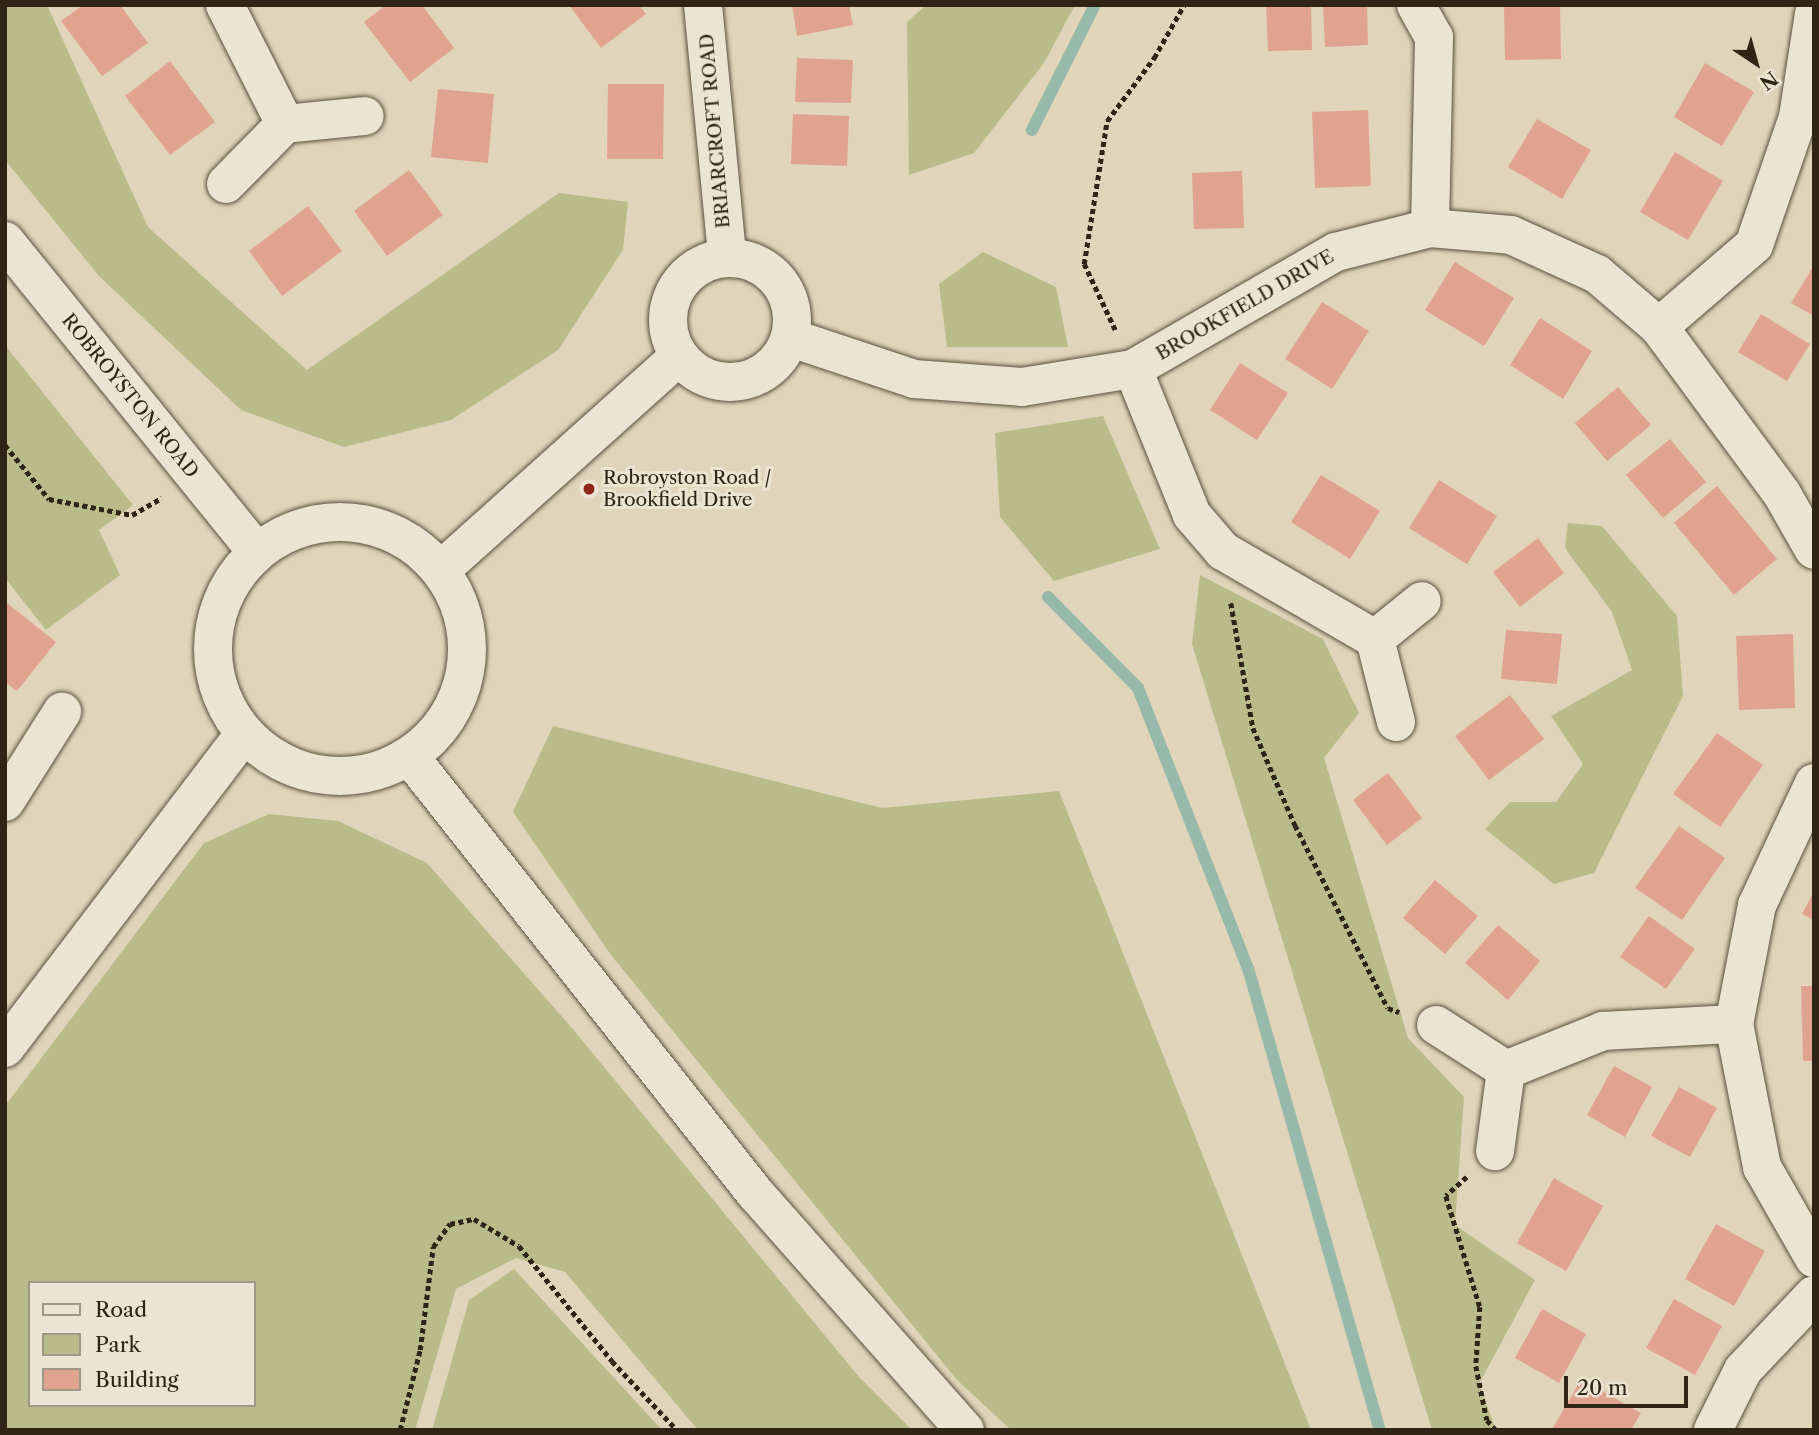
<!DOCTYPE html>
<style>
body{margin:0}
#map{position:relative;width:1819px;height:1435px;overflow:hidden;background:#e0d5ba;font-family:"Libre Caslon Text",serif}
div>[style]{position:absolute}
.green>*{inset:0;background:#babb8a}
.stream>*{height:12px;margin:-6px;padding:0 6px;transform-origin:6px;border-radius:6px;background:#96b9a9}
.building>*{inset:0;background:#dfa390}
.path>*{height:4.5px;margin-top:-2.25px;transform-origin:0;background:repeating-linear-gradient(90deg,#2f2415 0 5px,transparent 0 8.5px)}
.roads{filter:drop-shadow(0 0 2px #5b503e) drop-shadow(0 0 2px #5b503e)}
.street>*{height:38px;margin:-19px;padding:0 19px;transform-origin:19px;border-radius:19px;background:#ebe4d2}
.street>.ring{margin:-19px;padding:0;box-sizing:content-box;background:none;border:38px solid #ebe4d2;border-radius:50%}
.secondary>*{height:38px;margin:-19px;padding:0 19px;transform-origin:19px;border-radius:19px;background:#ebe4d2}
.secondary>.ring{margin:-19px;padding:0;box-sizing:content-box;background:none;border:38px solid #ebe4d2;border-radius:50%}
.dots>*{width:19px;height:19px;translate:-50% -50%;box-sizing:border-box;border:4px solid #ebe4d2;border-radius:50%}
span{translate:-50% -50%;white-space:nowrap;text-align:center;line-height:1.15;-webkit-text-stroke:6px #ebe4d2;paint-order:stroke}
.street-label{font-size:19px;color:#2f2415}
.poi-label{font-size:19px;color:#2f2415}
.left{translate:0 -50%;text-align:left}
.frame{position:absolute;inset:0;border:7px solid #2f2415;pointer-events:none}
.legend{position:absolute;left:28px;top:1281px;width:228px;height:126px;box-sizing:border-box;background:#ebe4d2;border:2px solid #a09786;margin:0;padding:9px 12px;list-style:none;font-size:21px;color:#2f2415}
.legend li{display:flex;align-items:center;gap:14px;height:35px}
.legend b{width:35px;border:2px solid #a09786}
.north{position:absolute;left:1721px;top:28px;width:70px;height:70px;-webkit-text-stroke:5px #ebe4d2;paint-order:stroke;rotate:144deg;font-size:19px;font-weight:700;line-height:28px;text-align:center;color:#2f2415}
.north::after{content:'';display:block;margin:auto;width:24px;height:32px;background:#2f2415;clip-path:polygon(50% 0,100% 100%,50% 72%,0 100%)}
.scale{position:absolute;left:1564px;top:1376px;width:124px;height:32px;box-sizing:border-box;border:4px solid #2f2415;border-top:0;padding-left:9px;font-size:21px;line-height:24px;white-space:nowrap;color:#2f2415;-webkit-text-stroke:5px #ebe4d2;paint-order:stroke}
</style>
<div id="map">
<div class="green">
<div style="clip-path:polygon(5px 5px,47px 5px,148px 227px,307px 370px,559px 193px,628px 202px,623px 250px,558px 350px,451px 420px,344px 447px,241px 410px,99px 276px,5px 160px)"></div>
<div style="clip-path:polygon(926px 5px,1075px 5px,1044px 63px,974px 153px,909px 175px,907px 22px)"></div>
<div style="clip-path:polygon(983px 252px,1056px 287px,1068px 347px,947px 347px,939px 284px)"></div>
<div style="clip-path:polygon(5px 345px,133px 505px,99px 530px,120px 575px,46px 630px,5px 578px)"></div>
<div style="clip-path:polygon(1103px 416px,1160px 549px,1054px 581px,1000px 517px,995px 433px)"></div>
<div style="clip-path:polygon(1568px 523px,1602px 526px,1677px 616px,1683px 696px,1594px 873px,1554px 884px,1485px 829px,1510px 802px,1556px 802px,1583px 764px,1551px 716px,1632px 670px,1612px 612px,1565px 548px)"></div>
<div style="clip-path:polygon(1200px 575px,1323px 639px,1359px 713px,1324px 758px,1408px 1038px,1464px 1097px,1455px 1225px,1535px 1280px,1479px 1384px,1496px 1430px,1432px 1430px,1192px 644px)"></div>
<div style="clip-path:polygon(553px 726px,882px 808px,1059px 791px,1311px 1430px,1011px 1430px,957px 1380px,611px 955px,513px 812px)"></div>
<div style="clip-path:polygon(evenodd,269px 814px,338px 821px,427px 863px,572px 1028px,859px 1377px,912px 1430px,698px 1430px,565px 1272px,516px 1258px,456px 1289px,415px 1430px,5px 1430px,5px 1106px,204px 843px,269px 814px,30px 1283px,254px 1283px,254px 1405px,30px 1405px,30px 1283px)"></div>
<div style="clip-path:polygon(514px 1269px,662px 1430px,432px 1430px,469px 1300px)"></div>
</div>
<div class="stream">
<div style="left:1032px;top:130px;width:140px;rotate:-63.3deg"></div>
<div style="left:1048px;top:597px;width:128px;rotate:45.3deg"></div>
<div style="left:1138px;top:688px;width:301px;rotate:68.6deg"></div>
<div style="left:1248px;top:968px;width:480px;rotate:74.1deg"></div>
</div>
<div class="building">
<div style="clip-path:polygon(83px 5px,120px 5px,148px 43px,102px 76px,61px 21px)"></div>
<div style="clip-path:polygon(386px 5px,422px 5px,454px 48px,410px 82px,364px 22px)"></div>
<div style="clip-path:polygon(569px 5px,639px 5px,646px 14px,601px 48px)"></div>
<div style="clip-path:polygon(792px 5px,849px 5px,853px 25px,797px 36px)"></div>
<div style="clip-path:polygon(1266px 5px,1311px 5px,1312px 50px,1268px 51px)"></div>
<div style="clip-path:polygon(1323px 5px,1367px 5px,1368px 45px,1325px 47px)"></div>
<div style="clip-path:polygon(1504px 5px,1560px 5px,1561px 59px,1505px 60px)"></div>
<div style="clip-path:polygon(797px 58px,853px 60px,851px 103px,795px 102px)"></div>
<div style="clip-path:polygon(170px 61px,215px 122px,170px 155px,125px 96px)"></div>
<div style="clip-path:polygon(1705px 63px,1754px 92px,1722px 146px,1674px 117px)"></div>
<div style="clip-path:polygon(608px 84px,664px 84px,663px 159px,607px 159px)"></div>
<div style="clip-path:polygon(438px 89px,494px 94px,488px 163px,431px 157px)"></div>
<div style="clip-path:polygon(1368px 110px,1371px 186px,1315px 188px,1312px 112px)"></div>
<div style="clip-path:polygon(793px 114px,849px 116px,847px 166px,791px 164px)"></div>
<div style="clip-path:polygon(1537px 119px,1591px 150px,1562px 199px,1508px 167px)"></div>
<div style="clip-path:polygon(1675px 152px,1723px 181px,1688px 240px,1640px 212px)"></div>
<div style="clip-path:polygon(409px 170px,443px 215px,387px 256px,354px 211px)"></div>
<div style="clip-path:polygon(1242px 171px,1244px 228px,1194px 229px,1192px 173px)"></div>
<div style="clip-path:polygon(308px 206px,342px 251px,282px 296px,249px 251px)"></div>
<div style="clip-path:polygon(1455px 262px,1514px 298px,1484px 346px,1425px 310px)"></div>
<div style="clip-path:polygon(1814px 265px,1814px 316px,1791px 303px)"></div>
<div style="clip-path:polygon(1322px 302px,1369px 331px,1332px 389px,1285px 359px)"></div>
<div style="clip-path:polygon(1761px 314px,1810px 344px,1787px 381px,1738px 352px)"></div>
<div style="clip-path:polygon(1540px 318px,1592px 351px,1563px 399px,1510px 365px)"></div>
<div style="clip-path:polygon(1240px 363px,1288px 393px,1257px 440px,1210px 410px)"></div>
<div style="clip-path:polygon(1618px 387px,1651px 425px,1607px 461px,1575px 423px)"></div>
<div style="clip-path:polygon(1670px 439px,1706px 482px,1663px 518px,1626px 475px)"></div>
<div style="clip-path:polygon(1321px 475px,1380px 511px,1350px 559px,1291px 522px)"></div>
<div style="clip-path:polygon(1439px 480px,1497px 516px,1467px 564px,1409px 528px)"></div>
<div style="clip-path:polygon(1717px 486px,1777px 559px,1734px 595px,1674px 523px)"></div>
<div style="clip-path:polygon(1538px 538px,1564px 573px,1520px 607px,1493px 572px)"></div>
<div style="clip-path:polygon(7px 603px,56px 642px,17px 691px,5px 682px)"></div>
<div style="clip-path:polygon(1506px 630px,1562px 634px,1557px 684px,1501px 679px)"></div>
<div style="clip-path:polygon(1793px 634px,1795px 708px,1739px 710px,1736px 636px)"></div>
<div style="clip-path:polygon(1510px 695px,1544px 739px,1489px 780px,1455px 736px)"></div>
<div style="clip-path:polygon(1717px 733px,1763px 765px,1720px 827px,1673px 794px)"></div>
<div style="clip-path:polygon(1388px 773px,1422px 818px,1387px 845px,1353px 800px)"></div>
<div style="clip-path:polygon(1679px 826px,1725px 858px,1682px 920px,1635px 888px)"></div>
<div style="clip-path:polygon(1435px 880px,1478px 916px,1445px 954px,1403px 918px)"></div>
<div style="clip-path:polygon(1814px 891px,1814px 920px,1802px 914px)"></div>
<div style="clip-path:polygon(1649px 916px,1695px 949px,1666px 989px,1620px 957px)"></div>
<div style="clip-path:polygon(1498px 925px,1540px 961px,1508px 1000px,1465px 963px)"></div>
<div style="clip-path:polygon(1801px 986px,1814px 986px,1814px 1061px,1803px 1061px)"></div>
<div style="clip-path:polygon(1614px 1066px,1652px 1087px,1625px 1137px,1587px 1115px)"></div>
<div style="clip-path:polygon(1679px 1087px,1717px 1108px,1690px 1157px,1651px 1136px)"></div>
<div style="clip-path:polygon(1554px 1178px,1603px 1206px,1566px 1271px,1517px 1243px)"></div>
<div style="clip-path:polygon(1716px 1224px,1765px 1251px,1734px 1306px,1685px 1279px)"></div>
<div style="clip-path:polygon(1674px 1299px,1722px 1326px,1695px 1375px,1646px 1348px)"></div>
<div style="clip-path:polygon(1542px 1309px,1586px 1334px,1559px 1383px,1515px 1358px)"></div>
<div style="clip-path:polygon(1581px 1379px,1641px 1413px,1631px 1430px,1553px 1428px)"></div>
</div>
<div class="path">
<div style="left:1115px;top:330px;width:73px;rotate:-115.2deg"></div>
<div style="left:1084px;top:264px;width:145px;rotate:-80.9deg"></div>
<div style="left:1107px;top:121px;width:79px;rotate:-53.3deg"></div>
<div style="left:1154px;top:58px;width:61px;rotate:-60.5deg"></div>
<div style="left:5px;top:445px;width:70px;rotate:50.8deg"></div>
<div style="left:49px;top:499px;width:85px;rotate:10.9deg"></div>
<div style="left:132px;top:515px;width:34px;rotate:-30deg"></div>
<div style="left:1231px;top:603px;width:127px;rotate:80deg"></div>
<div style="left:1253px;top:728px;width:106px;rotate:66.6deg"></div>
<div style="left:1295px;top:825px;width:205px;rotate:63.1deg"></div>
<div style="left:1388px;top:1008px;width:12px;rotate:20deg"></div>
<div style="left:1467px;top:1177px;width:28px;rotate:138deg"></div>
<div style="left:1446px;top:1196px;width:116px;rotate:73deg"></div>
<div style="left:1480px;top:1307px;width:59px;rotate:93.9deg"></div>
<div style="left:1476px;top:1366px;width:55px;rotate:78.5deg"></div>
<div style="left:1487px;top:1420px;width:13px;rotate:48deg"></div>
<div style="left:400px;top:1430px;width:82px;rotate:-76deg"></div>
<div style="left:420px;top:1350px;width:104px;rotate:-82.8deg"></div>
<div style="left:433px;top:1247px;width:29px;rotate:-54deg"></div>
<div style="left:450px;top:1224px;width:25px;rotate:-12deg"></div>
<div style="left:474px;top:1219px;width:52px;rotate:31deg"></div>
<div style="left:519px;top:1246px;width:148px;rotate:51deg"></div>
<div style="left:612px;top:1361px;width:95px;rotate:46.7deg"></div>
</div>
<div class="roads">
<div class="street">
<div style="left:225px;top:5px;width:133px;rotate:63.2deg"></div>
<div style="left:703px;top:5px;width:252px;rotate:84.5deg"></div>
<div style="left:1416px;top:5px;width:37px;rotate:61deg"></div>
<div style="left:1434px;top:37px;width:191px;rotate:91.2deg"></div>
<div style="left:226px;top:184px;width:84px;rotate:-45.5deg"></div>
<div style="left:285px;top:124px;width:80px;rotate:-5.7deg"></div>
<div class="ring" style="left:668px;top:258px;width:86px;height:86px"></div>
<div style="left:1659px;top:327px;width:125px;rotate:-40.8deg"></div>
<div style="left:1754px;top:245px;width:135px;rotate:-71deg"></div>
<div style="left:1798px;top:117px;width:104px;rotate:-81.2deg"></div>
<div style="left:791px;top:338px;width:130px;rotate:18.4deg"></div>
<div style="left:914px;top:379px;width:108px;rotate:4.2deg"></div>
<div style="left:1022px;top:387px;width:112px;rotate:-9.2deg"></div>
<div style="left:1133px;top:369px;width:234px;rotate:-30deg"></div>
<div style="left:1336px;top:252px;width:97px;rotate:-14.3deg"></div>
<div style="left:1430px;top:228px;width:81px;rotate:4.9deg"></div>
<div style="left:1511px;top:235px;width:94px;rotate:24.4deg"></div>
<div style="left:1597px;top:274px;width:82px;rotate:40.5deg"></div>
<div style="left:1659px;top:327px;width:207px;rotate:53.6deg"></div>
<div style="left:1782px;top:494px;width:64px;rotate:60.3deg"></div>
<div style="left:1133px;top:369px;width:157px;rotate:68deg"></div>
<div style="left:1192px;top:515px;width:48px;rotate:49.3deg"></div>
<div style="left:1223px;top:551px;width:176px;rotate:30.1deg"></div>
<div style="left:442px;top:569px;width:317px;rotate:-41.9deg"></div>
<div style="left:1396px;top:722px;width:86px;rotate:-104.2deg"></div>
<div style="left:1375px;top:639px;width:60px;rotate:-39deg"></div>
<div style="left:1814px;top:783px;width:135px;rotate:115deg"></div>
<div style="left:1757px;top:905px;width:121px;rotate:100.9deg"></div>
<div style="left:1734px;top:1024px;width:146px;rotate:78.9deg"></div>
<div style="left:1762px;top:1167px;width:105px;rotate:60.3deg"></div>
<div style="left:5px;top:802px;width:107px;rotate:-57.7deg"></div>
<div style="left:1436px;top:1025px;width:83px;rotate:32.7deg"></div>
<div style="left:1506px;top:1070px;width:82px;rotate:97.7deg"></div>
<div style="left:1506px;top:1070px;width:105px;rotate:-21.9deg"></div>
<div style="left:1603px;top:1031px;width:131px;rotate:-3.1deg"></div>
<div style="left:1713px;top:1430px;width:67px;rotate:-63.4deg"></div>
<div style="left:1743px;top:1370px;width:103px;rotate:-46.6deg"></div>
</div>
<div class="secondary">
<div style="left:5px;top:241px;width:397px;rotate:51deg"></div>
<div class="ring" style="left:213px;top:522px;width:216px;height:216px"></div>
<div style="left:410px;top:757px;width:556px;rotate:51.65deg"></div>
<div style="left:755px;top:1193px;width:317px;rotate:48.5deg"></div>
<div style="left:5px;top:1048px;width:392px;rotate:-52.7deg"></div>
</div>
</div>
<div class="dots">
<div style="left:589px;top:489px;background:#8f2418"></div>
</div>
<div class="street-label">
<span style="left:715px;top:131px;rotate:-95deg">BRIARCROFT ROAD</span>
<span style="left:1245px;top:305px;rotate:-30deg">BROOKFIELD DRIVE</span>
<span style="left:130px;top:396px;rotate:51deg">ROBROYSTON ROAD</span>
</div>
<div class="poi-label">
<span class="left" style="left:603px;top:489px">Robroyston Road /<br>Brookfield Drive</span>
</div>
<div class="frame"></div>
<ul class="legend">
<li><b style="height:9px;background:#ebe4d2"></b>Road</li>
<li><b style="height:19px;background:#babb8a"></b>Park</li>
<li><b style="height:19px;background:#dfa390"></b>Building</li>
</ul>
<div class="north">N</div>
<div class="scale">20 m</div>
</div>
